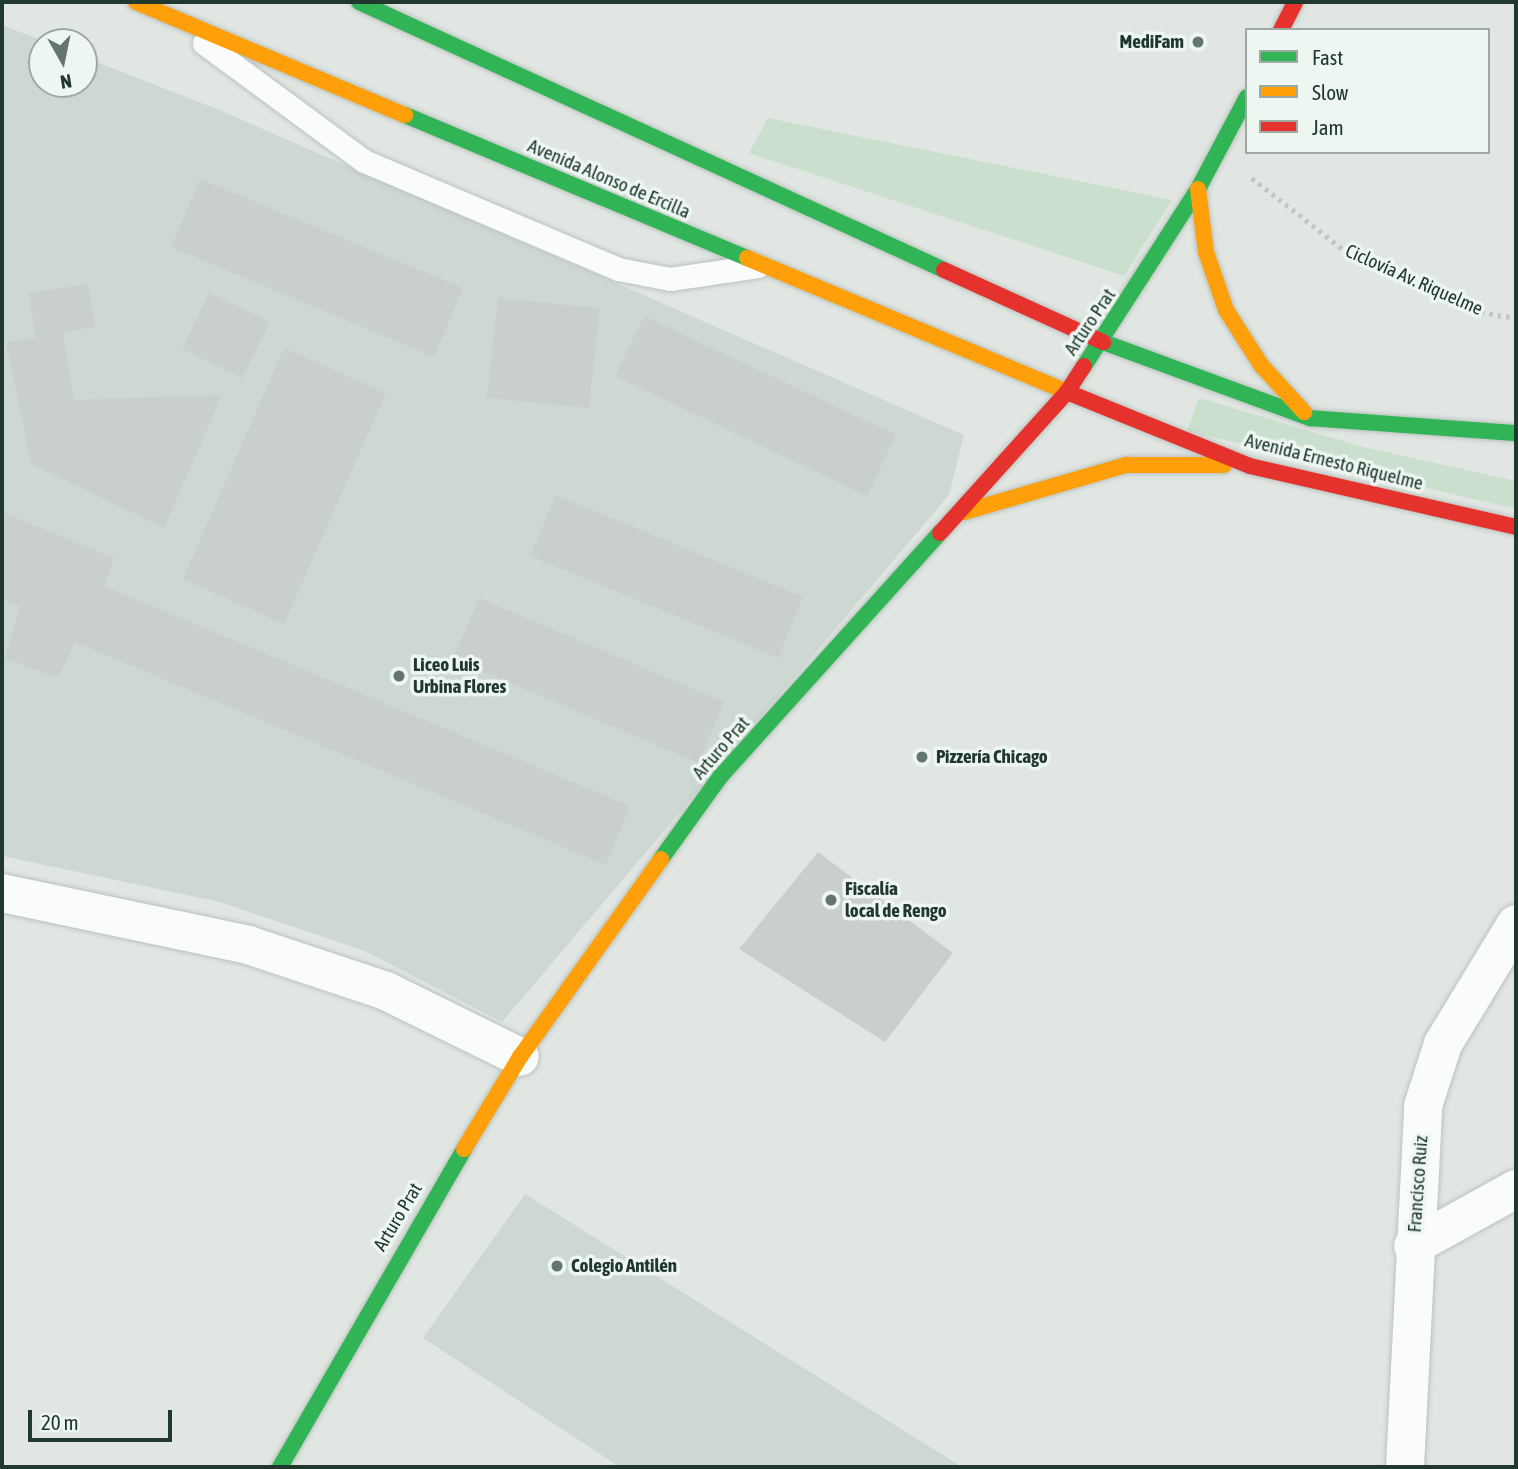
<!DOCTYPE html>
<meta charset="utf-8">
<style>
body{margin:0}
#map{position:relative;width:1518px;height:1469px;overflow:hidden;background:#e1e6e3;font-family:"Asap Condensed",sans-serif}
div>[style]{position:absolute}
.built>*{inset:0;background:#ced8d2}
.green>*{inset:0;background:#cadfcd}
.building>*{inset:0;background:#c9cfcc}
.path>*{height:4.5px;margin-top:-2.25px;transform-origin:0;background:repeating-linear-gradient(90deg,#bfc6c3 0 3.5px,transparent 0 8.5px)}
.roads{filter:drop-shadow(0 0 2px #bac3be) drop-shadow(0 0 2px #bac3be)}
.lane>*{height:23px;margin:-11.5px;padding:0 11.5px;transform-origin:11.5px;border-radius:11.5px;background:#fafbfb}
.street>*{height:38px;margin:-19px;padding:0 19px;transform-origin:19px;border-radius:19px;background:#fafbfb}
.fast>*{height:16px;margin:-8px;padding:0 8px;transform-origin:8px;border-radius:8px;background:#30b455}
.slow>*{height:16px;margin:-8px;padding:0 8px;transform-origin:8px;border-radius:8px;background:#ff9f0a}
.jam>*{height:16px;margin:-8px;padding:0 8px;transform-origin:8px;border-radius:8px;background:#e5322d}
.dots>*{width:19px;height:19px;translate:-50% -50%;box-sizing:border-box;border:4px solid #eef6f1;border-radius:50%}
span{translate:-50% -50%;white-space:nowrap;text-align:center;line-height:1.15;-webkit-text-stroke:7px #eef6f1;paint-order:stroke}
.poi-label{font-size:19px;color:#20382e;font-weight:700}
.right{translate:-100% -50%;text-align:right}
.left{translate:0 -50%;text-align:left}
.street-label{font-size:19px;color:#20382e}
.frame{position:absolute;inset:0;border:4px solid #20382e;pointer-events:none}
.legend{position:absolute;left:1245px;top:28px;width:245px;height:126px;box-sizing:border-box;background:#eef6f1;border:2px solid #9caaa3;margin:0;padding:9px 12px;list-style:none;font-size:21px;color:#20382e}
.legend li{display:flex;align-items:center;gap:14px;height:35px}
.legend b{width:35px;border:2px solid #9caaa3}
.north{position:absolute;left:28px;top:28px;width:70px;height:70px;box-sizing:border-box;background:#eef6f1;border:2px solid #9caaa3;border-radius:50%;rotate:171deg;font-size:19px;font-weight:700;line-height:28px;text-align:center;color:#20382e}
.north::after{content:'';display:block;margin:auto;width:24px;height:32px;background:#64756d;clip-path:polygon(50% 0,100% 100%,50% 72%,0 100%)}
.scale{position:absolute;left:28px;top:1410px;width:144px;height:32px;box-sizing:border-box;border:4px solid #20382e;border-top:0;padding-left:9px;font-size:21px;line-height:24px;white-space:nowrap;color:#20382e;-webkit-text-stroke:5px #eef6f1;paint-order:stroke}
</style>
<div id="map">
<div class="built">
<div style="clip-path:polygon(2px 25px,46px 42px,42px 42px,42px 84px,84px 84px,84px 57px,217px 109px,964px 435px,949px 495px,502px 1022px,365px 951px,220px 902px,2px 856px)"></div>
<div style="clip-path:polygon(525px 1194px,962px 1467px,620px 1467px,423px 1338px)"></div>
</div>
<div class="green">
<div style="clip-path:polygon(768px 118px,1172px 200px,1124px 276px,749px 153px)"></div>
<div style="clip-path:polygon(1199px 398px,1363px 447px,1516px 481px,1516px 509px,1187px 431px)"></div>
</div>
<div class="building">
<div style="clip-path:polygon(200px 179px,463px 288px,434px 357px,171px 247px)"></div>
<div style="clip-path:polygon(88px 284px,95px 327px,63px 332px,74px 400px,222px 395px,164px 528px,31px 464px,6px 342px,36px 338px,29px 293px)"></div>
<div style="clip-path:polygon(209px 293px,270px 322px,242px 378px,182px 349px)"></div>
<div style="clip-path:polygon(498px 298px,600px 308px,589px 408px,487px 398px)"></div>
<div style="clip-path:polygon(644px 316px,896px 435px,867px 496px,615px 376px)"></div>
<div style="clip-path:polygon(284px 348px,386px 393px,284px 624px,183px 579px)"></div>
<div style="clip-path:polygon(556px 495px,803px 597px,778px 658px,530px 556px)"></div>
<div style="clip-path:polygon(2px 512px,114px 558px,104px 586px,630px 806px,606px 865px,75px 642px,58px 678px,5px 658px,20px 607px,2px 599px)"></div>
<div style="clip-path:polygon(479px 598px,724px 702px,699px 763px,453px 659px)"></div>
<div style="clip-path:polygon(818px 852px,953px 953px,885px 1042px,739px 949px)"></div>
</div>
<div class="path">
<div style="left:1252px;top:178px;width:123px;rotate:38.1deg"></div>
<div style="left:1349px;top:254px;width:144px;rotate:23.7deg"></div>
<div style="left:1481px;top:312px;width:36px;rotate:10deg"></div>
</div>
<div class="roads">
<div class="lane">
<div style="left:204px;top:43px;width:199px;rotate:36.4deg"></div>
<div style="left:364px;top:161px;width:276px;rotate:23deg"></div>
<div style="left:618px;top:269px;width:53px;rotate:10.9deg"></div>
<div style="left:670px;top:279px;width:89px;rotate:-8.4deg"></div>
</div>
<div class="street">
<div style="left:2px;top:893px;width:251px;rotate:11.9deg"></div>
<div style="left:248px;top:945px;width:145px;rotate:18.4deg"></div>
<div style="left:386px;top:991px;width:149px;rotate:26.2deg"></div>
<div style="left:1413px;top:1246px;width:118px;rotate:-29deg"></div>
<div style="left:1405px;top:1467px;width:361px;rotate:-87.1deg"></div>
<div style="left:1423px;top:1106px;width:65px;rotate:-72.1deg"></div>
<div style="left:1443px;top:1044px;width:140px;rotate:-58.7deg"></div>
</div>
<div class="fast">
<div style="left:359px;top:2px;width:643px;rotate:24.61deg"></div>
<div style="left:405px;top:115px;width:371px;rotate:22.7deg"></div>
<div style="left:1103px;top:342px;width:221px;rotate:20.2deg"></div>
<div style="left:1310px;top:418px;width:207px;rotate:4.2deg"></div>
<div style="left:1084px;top:366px;width:211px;rotate:-57.2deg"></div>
<div style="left:1198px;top:189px;width:104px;rotate:-62deg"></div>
<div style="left:661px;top:859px;width:101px;rotate:-54.3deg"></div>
<div style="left:720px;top:777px;width:329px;rotate:-48deg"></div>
<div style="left:280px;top:1467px;width:367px;rotate:-59.9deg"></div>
</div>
<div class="slow">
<div style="left:136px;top:2px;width:292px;rotate:22.8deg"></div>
<div style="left:1198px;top:189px;width:64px;rotate:82.8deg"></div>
<div style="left:1206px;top:252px;width:61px;rotate:71deg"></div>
<div style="left:1226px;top:310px;width:65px;rotate:57.5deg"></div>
<div style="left:1261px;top:365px;width:64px;rotate:47.5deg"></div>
<div style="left:747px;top:258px;width:347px;rotate:22.7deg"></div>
<div style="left:964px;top:512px;width:169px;rotate:-16.2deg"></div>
<div style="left:1126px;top:465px;width:98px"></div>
<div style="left:464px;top:1149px;width:108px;rotate:-58.7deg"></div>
<div style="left:520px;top:1057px;width:243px;rotate:-54.5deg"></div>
</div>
<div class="jam">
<div style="left:1281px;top:30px;width:31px;rotate:-63deg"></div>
<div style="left:944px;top:270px;width:175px;rotate:24.4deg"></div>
<div style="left:1067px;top:392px;width:197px;rotate:22deg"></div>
<div style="left:1250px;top:466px;width:273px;rotate:12.9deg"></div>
<div style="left:940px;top:533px;width:190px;rotate:-48deg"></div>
<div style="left:1067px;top:392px;width:31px;rotate:-57deg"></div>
</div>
</div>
<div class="dots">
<div style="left:1198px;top:42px;background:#64756d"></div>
<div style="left:399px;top:676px;background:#64756d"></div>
<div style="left:922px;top:757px;background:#64756d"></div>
<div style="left:831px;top:900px;background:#64756d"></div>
<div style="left:557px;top:1266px;background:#64756d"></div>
</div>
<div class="poi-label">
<span class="right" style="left:1184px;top:42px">MediFam</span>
<span class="left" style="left:413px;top:676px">Liceo Luis<br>Urbina Flores</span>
<span class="left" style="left:936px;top:757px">Pizzería Chicago</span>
<span class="left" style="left:845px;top:900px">Fiscalía<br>local de Rengo</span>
<span class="left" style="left:571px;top:1266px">Colegio Antilén</span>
</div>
<div class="street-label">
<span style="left:609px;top:179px;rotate:23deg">Avenida Alonso de Ercilla</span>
<span style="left:1414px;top:280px;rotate:24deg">Ciclovía Av. Riquelme</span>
<span style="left:1090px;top:322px;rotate:-56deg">Arturo Prat</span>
<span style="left:1334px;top:462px;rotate:14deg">Avenida Ernesto Riquelme</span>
<span style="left:721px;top:748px;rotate:-49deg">Arturo Prat</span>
<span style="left:1418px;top:1184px;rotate:-86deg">Francisco Ruiz</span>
<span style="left:398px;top:1217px;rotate:-59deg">Arturo Prat</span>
</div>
<div class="frame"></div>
<ul class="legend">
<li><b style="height:9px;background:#30b455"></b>Fast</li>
<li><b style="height:9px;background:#ff9f0a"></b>Slow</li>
<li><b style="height:9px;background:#e5322d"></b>Jam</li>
</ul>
<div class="north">N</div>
<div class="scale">20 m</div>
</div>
